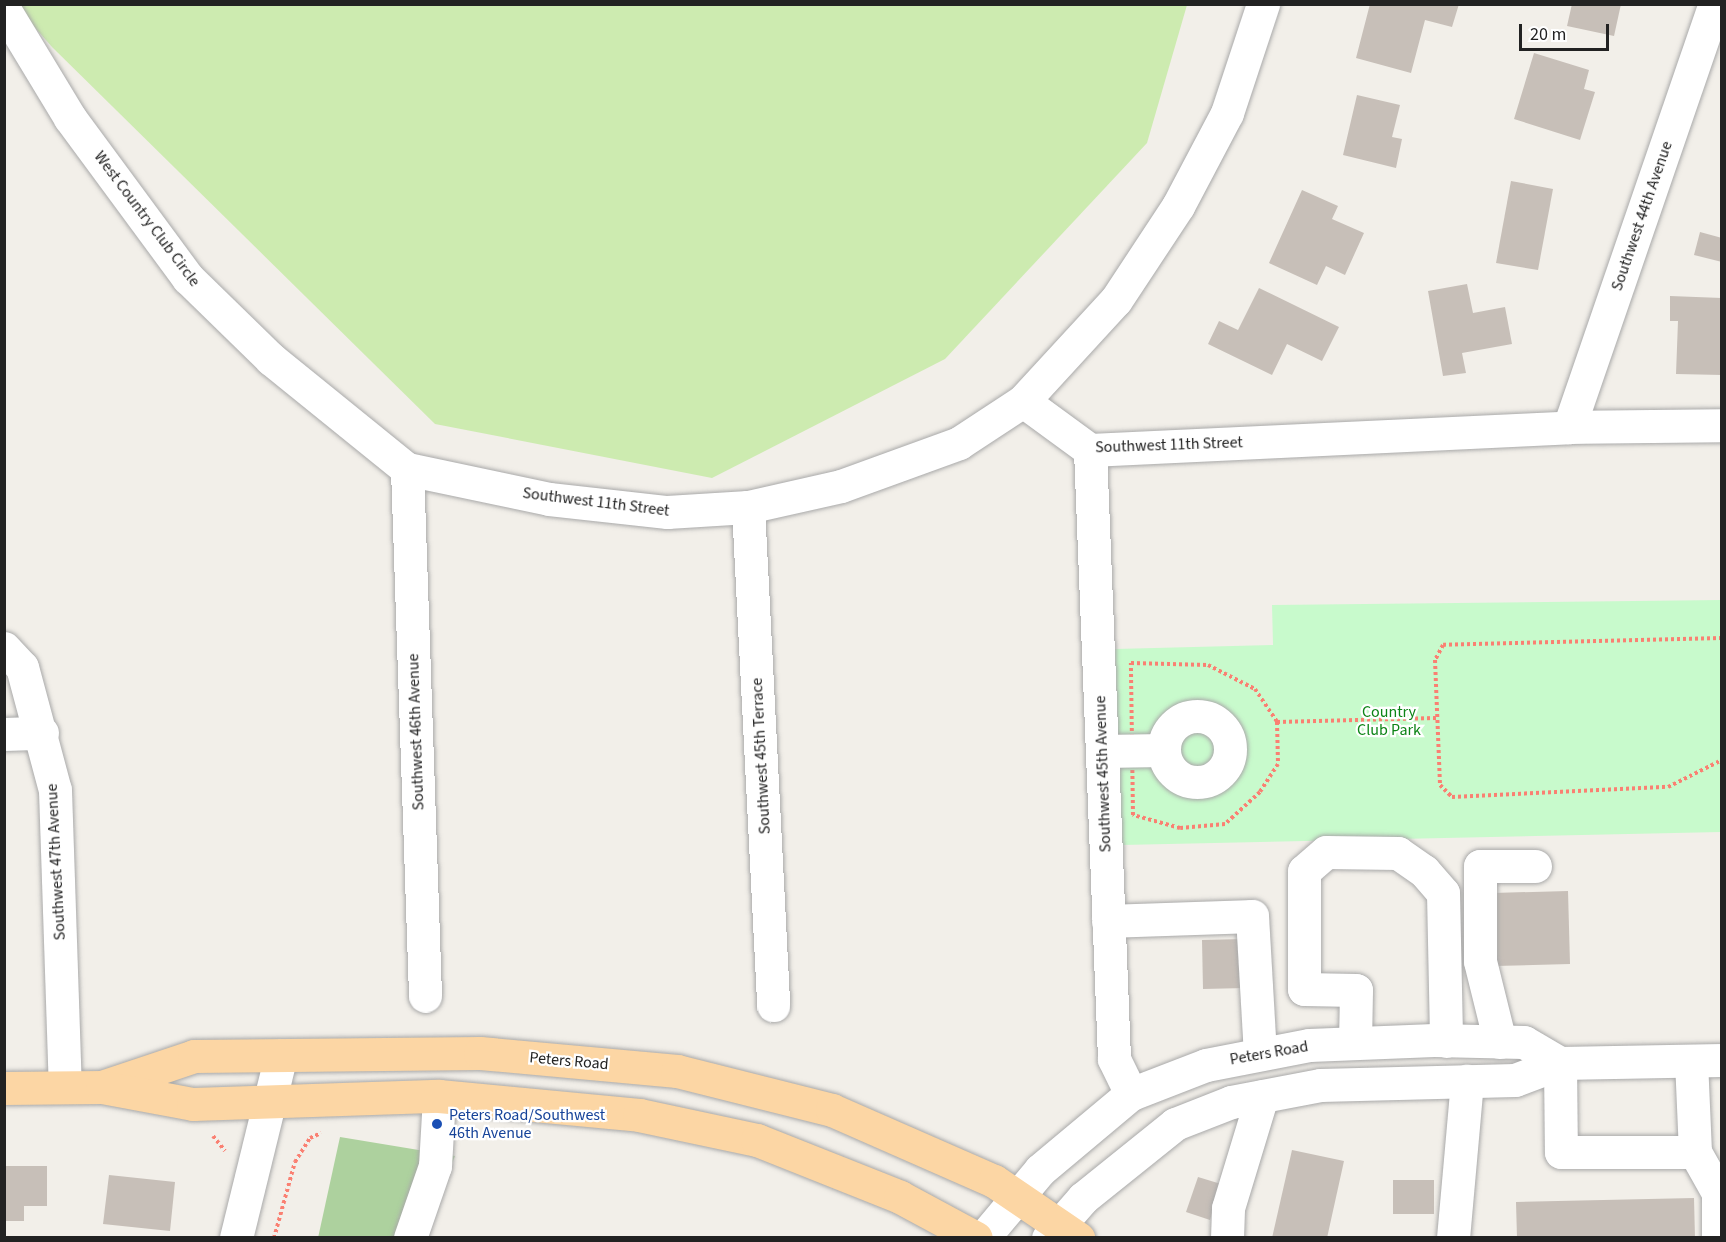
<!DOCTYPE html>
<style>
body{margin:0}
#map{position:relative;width:1726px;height:1242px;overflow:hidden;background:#f2efe9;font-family:"Source Sans 3",sans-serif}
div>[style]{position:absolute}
.grass>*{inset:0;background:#cdebb0}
.forest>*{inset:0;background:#add19e}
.park>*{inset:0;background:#c8facc}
.building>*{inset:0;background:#c7bfb8}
.path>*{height:4px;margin-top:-2px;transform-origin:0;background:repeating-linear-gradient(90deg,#fa8072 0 3px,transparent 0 6px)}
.roads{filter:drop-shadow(0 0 2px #a9a9a9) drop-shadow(0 0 2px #a9a9a9)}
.minor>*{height:33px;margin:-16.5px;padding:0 16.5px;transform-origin:16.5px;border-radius:16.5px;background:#fff}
.minor>.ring{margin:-16.5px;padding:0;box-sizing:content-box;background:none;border:33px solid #fff;border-radius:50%}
.major>*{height:33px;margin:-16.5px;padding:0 16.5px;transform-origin:16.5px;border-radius:16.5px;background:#fcd6a4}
.dots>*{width:16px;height:16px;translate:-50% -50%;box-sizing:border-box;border:3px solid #fff;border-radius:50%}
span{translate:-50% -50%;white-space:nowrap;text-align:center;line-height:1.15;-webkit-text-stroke:4.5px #fff;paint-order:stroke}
.street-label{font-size:16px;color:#222}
.park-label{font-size:16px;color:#0c8416}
.transit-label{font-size:16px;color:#164399}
.left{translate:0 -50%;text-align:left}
.frame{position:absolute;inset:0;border:6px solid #222;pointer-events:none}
.scale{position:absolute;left:1519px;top:24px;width:90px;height:27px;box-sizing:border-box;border:3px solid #222;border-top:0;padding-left:8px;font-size:18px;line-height:21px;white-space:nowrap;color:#222;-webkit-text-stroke:4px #fff;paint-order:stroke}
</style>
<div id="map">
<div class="grass">
<div style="clip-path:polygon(15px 5px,1187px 5px,1147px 143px,945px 359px,712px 478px,435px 424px,52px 47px)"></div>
</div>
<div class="forest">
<div style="clip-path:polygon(340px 1137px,455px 1156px,422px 1237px,318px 1238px)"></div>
</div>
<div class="park">
<div style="clip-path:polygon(1721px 600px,1721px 832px,1122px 845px,1115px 649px,1273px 645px,1272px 605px)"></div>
</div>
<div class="building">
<div style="clip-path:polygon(1370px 4px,1459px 4px,1452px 27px,1425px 20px,1411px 73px,1356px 58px)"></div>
<div style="clip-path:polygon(1572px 4px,1621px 4px,1614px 36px,1567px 26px)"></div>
<div style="clip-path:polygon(1534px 53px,1589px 70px,1584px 89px,1595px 92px,1580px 140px,1514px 119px)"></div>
<div style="clip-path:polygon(1357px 95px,1400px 105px,1392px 137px,1402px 139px,1396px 168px,1343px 155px)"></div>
<div style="clip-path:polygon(1511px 181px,1553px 189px,1538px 270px,1496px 263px)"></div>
<div style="clip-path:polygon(1302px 190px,1338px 206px,1332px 219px,1364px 233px,1345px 275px,1326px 266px,1317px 285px,1269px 263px)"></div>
<div style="clip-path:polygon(1700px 232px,1722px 238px,1722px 262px,1694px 255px)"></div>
<div style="clip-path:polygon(1467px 284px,1473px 313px,1505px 307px,1512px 344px,1462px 353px,1466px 373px,1443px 376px,1428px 291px)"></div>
<div style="clip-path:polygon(1259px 288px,1339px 327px,1322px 361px,1287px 344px,1272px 375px,1208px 344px,1219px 321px,1238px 330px)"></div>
<div style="clip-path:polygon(1670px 296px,1722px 298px,1722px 375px,1676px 374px,1678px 321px,1670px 321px)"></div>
<div style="clip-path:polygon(1568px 891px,1570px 964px,1495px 966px,1493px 893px)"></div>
<div style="clip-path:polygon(1244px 939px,1245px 988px,1203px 989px,1202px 940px)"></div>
<div style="clip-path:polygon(1292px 1150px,1344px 1161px,1327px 1238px,1272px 1238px)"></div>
<div style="clip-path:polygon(4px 1166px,47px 1166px,47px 1206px,24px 1206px,24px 1221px,4px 1221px)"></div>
<div style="clip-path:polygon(109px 1175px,175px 1182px,170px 1231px,103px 1224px)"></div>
<div style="clip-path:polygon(1198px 1177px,1221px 1184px,1210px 1220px,1186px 1212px)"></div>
<div style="clip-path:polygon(1393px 1180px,1434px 1180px,1434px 1214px,1393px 1214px)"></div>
<div style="clip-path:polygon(1694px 1198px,1695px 1238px,1517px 1238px,1516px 1202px)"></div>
</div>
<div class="path">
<div style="left:1722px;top:638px;width:279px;rotate:178.6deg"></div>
<div style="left:1443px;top:645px;width:17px;rotate:118deg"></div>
<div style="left:1435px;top:660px;width:125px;rotate:87.7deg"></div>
<div style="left:1440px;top:785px;width:17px;rotate:45deg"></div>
<div style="left:1452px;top:797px;width:216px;rotate:-2.7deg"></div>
<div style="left:1668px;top:787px;width:60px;rotate:-26.6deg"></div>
<div style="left:1131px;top:663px;width:77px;rotate:1.5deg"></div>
<div style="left:1208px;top:665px;width:53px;rotate:27.1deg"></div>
<div style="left:1255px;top:689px;width:40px;rotate:56deg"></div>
<div style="left:1277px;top:722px;width:42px;rotate:88.6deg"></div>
<div style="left:1278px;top:764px;width:33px;rotate:123deg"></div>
<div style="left:1260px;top:792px;width:47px;rotate:137.6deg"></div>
<div style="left:1225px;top:824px;width:45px;rotate:174.9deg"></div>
<div style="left:1180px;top:828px;width:49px;rotate:-164.5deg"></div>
<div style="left:1133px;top:815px;width:152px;rotate:-90.8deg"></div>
<div style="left:1277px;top:722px;width:159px;rotate:-1.4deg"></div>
<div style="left:213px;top:1136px;width:19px;rotate:51deg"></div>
<div style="left:274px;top:1238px;width:79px;rotate:-74.6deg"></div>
<div style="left:295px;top:1162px;width:28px;rotate:-58deg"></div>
<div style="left:310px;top:1138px;width:12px;rotate:-24deg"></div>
</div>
<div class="roads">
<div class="minor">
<div style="left:4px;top:9px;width:127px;rotate:58.8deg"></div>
<div style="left:70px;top:118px;width:199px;rotate:53.6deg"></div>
<div style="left:188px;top:278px;width:116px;rotate:44.3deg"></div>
<div style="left:271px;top:359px;width:175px;rotate:39deg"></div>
<div style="left:407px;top:469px;width:145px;rotate:11.9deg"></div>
<div style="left:549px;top:499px;width:119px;rotate:6.3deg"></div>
<div style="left:667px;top:512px;width:81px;rotate:-3.5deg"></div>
<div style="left:748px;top:507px;width:95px;rotate:-12.7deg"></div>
<div style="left:841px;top:486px;width:126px;rotate:-20deg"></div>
<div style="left:959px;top:443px;width:77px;rotate:-33.3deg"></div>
<div style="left:1023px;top:401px;width:137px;rotate:-47.4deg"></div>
<div style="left:1116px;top:300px;width:113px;rotate:-56.6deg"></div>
<div style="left:1178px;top:206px;width:105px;rotate:-62.2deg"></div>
<div style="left:1227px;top:113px;width:115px;rotate:-71.7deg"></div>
<div style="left:1023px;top:401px;width:83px;rotate:36.2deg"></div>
<div style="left:1090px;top:450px;width:480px;rotate:-2.7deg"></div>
<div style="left:1569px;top:427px;width:153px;rotate:-0.7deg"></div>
<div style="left:1569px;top:427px;width:447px;rotate:-71deg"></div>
<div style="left:1090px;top:450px;width:609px;rotate:87.74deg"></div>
<div style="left:1114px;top:1059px;width:39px;rotate:64deg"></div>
<div style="left:407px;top:469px;width:527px;rotate:88.04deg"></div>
<div style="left:748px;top:507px;width:499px;rotate:87.1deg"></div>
<div style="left:4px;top:648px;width:26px;rotate:47deg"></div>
<div style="left:22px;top:667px;width:127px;rotate:75deg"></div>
<div style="left:55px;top:790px;width:297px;rotate:88.1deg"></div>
<div class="ring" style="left:1164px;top:716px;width:33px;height:33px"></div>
<div style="left:4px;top:734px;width:38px;rotate:-2deg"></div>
<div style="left:1102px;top:751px;width:62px;rotate:-0.9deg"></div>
<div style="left:1108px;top:921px;width:144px;rotate:-2deg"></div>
<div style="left:1252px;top:916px;width:138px;rotate:86.7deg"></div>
<div style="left:1500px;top:1042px;width:83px;rotate:-103.9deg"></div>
<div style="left:1480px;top:961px;width:95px;rotate:-90deg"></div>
<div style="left:1480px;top:866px;width:55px"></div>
<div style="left:1355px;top:1043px;width:53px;rotate:-88.9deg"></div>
<div style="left:1356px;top:990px;width:52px;rotate:-178.9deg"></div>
<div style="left:1304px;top:989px;width:118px;rotate:-90deg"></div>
<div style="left:1304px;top:871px;width:29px;rotate:-41deg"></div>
<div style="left:1326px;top:852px;width:72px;rotate:0.8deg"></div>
<div style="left:1398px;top:853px;width:32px;rotate:35deg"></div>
<div style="left:1424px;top:871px;width:29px;rotate:49deg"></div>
<div style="left:1443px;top:893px;width:148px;rotate:88.8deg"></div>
<div style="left:1560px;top:1063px;width:89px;rotate:89.4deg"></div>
<div style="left:1561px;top:1152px;width:134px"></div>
<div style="left:1695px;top:1152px;width:91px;rotate:-92.5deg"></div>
<div style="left:1695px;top:1152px;width:47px;rotate:60.7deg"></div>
<div style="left:1718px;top:1193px;width:45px;rotate:90deg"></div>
<div style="left:236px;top:1238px;width:188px;rotate:-76.2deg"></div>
<div style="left:410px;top:1238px;width:76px;rotate:-70.9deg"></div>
<div style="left:435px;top:1166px;width:70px;rotate:-86.7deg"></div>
<div style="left:983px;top:1238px;width:89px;rotate:-50deg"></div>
<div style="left:1040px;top:1170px;width:119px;rotate:-39.9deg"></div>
<div style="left:1131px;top:1094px;width:80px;rotate:-21.1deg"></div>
<div style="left:1206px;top:1065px;width:105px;rotate:-11deg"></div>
<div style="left:1309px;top:1045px;width:125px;rotate:-2.3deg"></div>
<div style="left:1434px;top:1040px;width:90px;rotate:1.3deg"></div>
<div style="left:1524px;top:1042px;width:42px;rotate:30.3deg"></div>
<div style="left:1048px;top:1238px;width:53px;rotate:-48.8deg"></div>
<div style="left:1083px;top:1198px;width:118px;rotate:-38.8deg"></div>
<div style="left:1175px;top:1124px;width:60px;rotate:-21.4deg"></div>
<div style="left:1231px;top:1102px;width:91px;rotate:-10.8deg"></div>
<div style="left:1320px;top:1085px;width:195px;rotate:-1.5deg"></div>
<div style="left:1515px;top:1080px;width:48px;rotate:-20.7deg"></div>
<div style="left:1560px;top:1063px;width:162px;rotate:-1.1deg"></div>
<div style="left:1227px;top:1238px;width:30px;rotate:-88deg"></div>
<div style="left:1228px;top:1208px;width:117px;rotate:-73.1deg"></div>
<div style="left:1453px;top:1238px;width:158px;rotate:-84.9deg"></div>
</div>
<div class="major">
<div style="left:102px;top:1087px;width:97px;rotate:-18.6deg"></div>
<div style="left:194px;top:1056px;width:286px;rotate:-0.6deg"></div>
<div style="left:480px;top:1053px;width:198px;rotate:5.2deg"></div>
<div style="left:677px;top:1071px;width:160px;rotate:14.1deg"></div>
<div style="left:832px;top:1110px;width:177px;rotate:23.7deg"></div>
<div style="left:994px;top:1181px;width:102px;rotate:34.2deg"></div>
<div style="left:4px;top:1088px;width:98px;rotate:-0.6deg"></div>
<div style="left:102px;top:1087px;width:93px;rotate:10.6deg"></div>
<div style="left:193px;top:1104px;width:246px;rotate:-1.9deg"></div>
<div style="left:439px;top:1096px;width:201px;rotate:5.4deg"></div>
<div style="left:639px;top:1115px;width:121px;rotate:12deg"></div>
<div style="left:757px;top:1140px;width:154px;rotate:21.7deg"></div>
<div style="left:900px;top:1197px;width:86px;rotate:28.3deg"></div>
</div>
</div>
<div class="dots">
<div style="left:437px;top:1124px;background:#1a4fb4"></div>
</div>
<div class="street-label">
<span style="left:1642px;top:216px;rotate:-71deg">Southwest 44th Avenue</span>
<span style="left:147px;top:219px;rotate:53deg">West Country Club Circle</span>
<span style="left:1169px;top:445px;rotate:-2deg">Southwest 11th Street</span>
<span style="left:596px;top:502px;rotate:7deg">Southwest 11th Street</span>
<span style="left:416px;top:732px;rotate:-92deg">Southwest 46th Avenue</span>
<span style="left:761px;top:756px;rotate:-93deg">Southwest 45th Terrace</span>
<span style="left:1103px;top:774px;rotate:-92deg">Southwest 45th Avenue</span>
<span style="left:56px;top:862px;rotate:-93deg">Southwest 47th Avenue</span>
<span style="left:1269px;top:1053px;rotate:-10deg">Peters Road</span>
<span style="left:569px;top:1061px;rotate:5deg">Peters Road</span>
</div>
<div class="park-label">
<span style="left:1389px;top:721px">Country<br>Club Park</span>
</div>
<div class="transit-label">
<span class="left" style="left:449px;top:1124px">Peters Road/Southwest<br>46th Avenue</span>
</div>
<div class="frame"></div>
<div class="scale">20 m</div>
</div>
